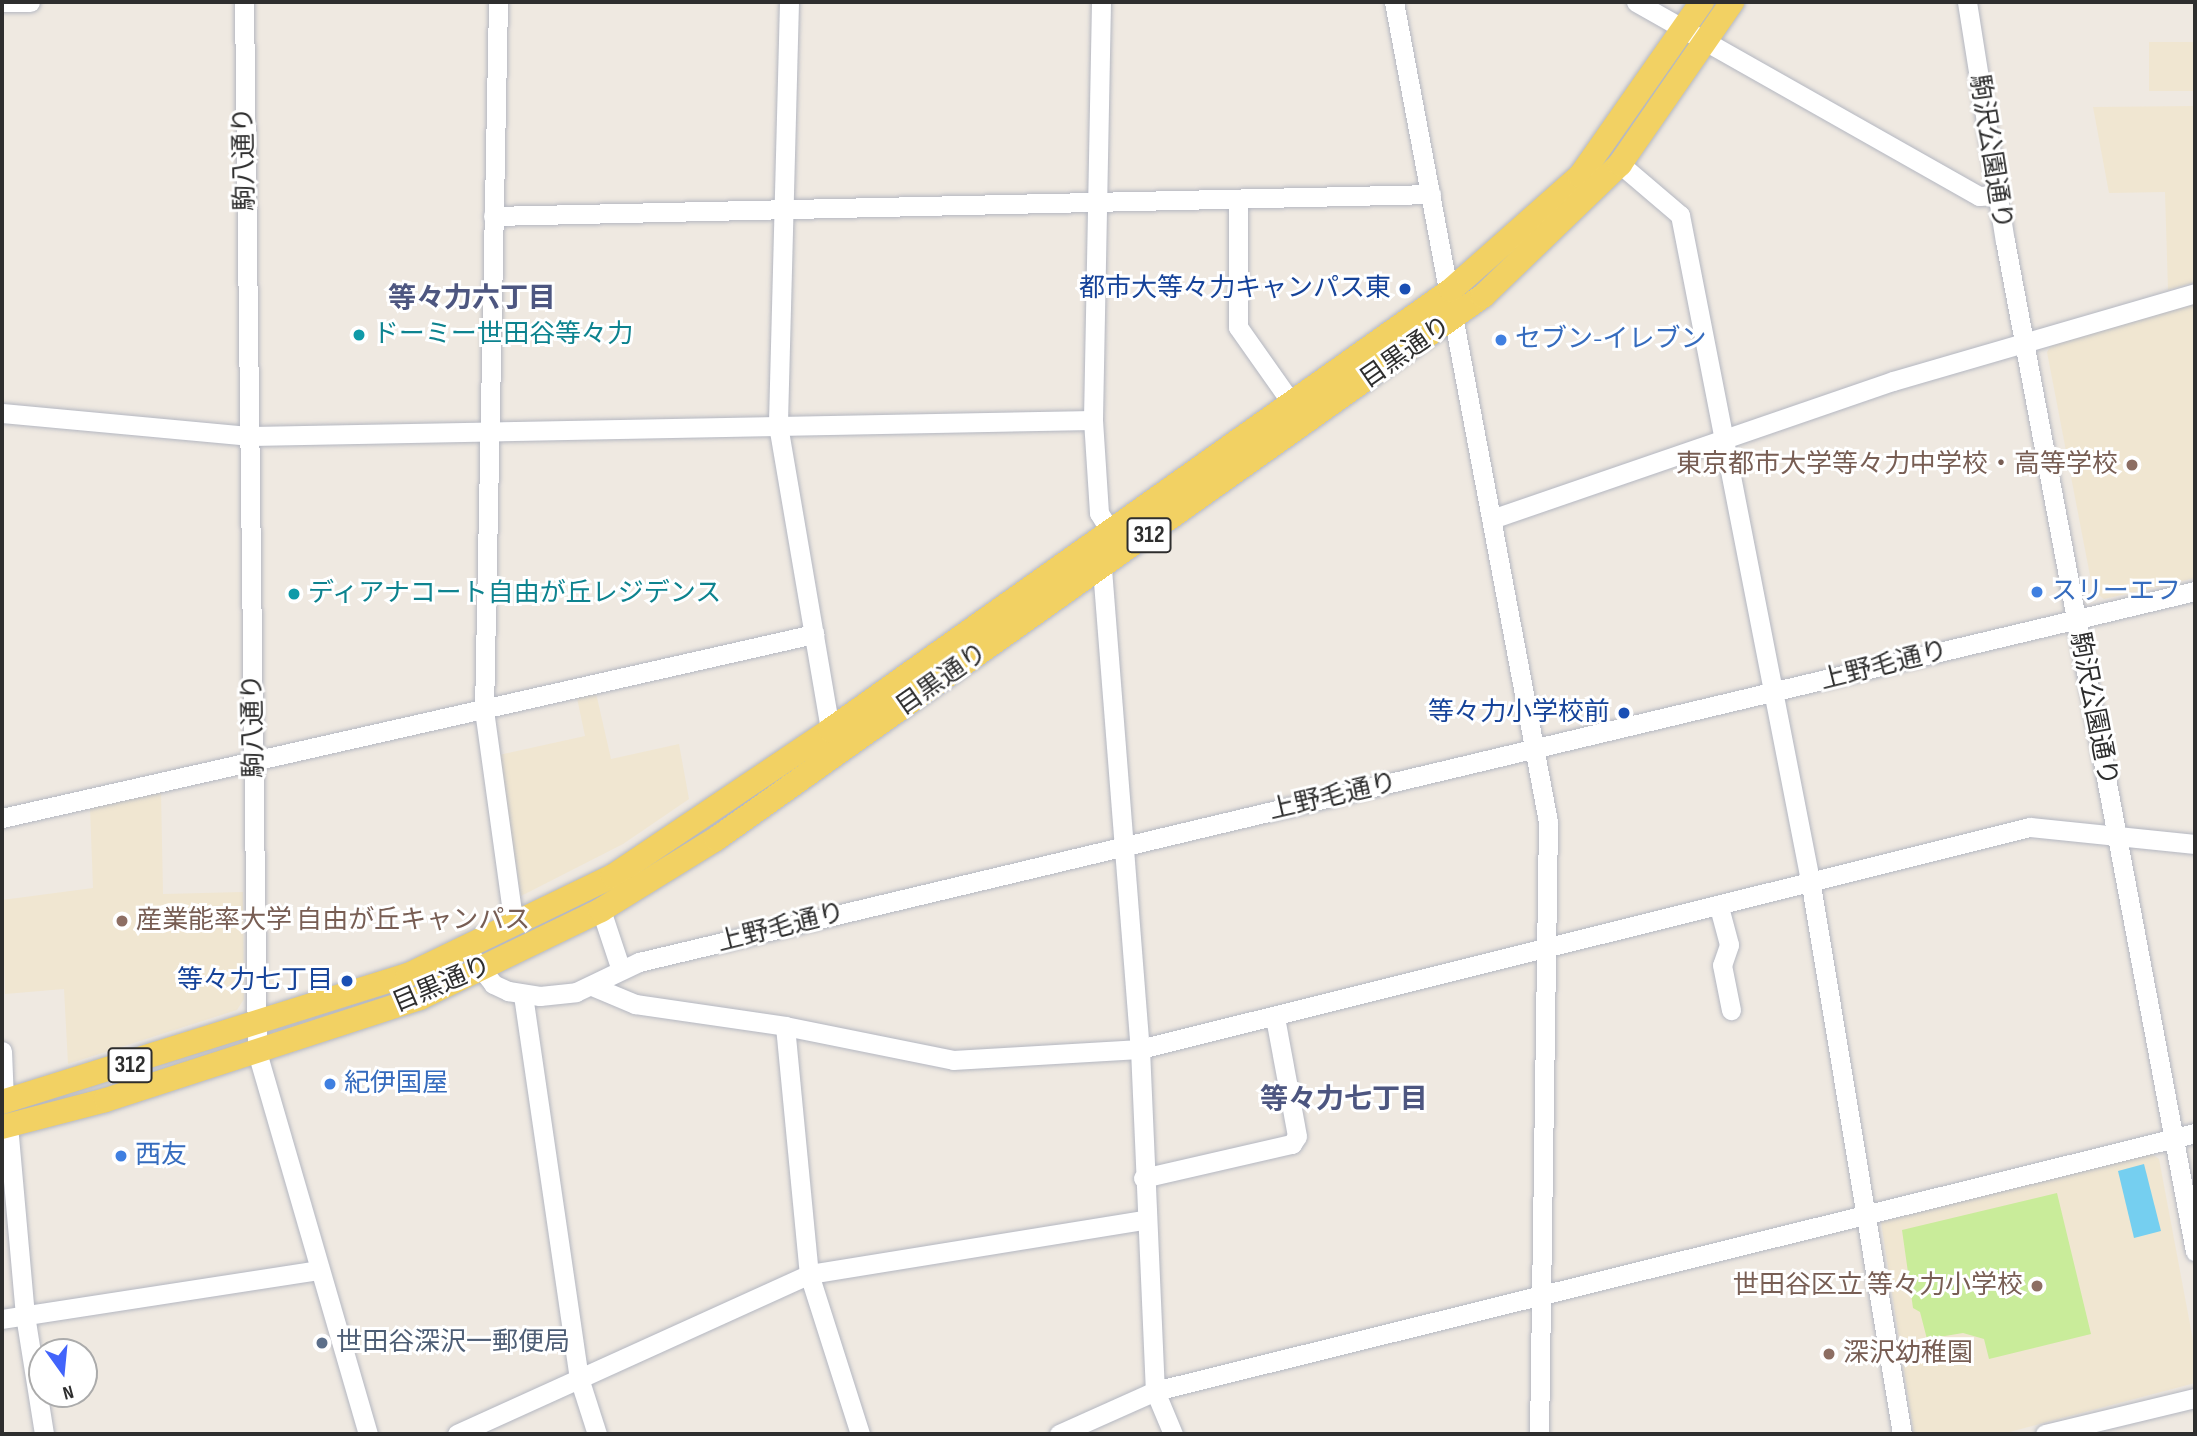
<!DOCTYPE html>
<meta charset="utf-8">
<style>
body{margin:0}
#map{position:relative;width:2197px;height:1436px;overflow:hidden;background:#efe9e1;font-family:"Sofia Sans Condensed","Noto Sans JP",sans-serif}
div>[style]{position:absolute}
.education>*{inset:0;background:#f0e6d1}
.pitch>*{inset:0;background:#c9ec9a}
.water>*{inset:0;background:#75cff0}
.roads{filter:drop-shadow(0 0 2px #b4b7c1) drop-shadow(0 0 2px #b4b7c1)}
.minor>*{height:19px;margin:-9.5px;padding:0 9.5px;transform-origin:9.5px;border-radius:9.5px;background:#fff}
.major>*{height:24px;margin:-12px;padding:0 12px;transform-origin:12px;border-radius:12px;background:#f2d163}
.dots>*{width:19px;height:19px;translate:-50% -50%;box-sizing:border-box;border:4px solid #fff;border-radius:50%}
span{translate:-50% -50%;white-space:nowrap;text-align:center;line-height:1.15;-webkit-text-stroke:6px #fff;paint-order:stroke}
.shield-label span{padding:2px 5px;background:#fff;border:2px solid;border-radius:5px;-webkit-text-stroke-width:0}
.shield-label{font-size:24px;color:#2e2e2e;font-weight:700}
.street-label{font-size:26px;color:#2e2e2e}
.transit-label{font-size:26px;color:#164399}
.right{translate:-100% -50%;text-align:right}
.culture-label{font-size:26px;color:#0d838f}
.left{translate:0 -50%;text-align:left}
.shop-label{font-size:26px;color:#366cbe}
.education-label{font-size:26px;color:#785e54}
.service-label{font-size:26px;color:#4e5e75}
.neighbourhood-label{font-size:28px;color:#4d5680;font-weight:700}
.frame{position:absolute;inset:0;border:4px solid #2e2e2e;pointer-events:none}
.north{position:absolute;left:28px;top:1338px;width:70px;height:70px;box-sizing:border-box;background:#fff;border:2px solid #ababab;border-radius:50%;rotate:165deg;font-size:19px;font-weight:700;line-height:28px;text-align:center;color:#2e2e2e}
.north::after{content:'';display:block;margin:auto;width:24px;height:32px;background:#4264fb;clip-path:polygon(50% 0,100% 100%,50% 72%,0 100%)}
</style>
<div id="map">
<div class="education">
<div style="clip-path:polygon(2149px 42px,2195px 42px,2195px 91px,2149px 91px)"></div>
<div style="clip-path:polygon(2195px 106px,2195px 282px,2168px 290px,2165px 192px,2109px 193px,2093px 107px)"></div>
<div style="clip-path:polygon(2195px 299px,2195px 578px,2104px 599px,2093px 591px,2047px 352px,2053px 343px)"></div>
<div style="clip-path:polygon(596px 693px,611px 759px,679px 744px,689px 799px,623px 844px,521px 896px,499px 755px,585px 736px,577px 698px)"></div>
<div style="clip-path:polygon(161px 791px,163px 894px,243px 892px,244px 999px,237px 1010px,68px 1064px,64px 989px,5px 994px,2px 900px,93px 888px,90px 808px)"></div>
<div style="clip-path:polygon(2149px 1152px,2159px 1159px,2195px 1351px,2195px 1383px,2002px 1434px,1914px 1434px,1881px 1222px)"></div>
</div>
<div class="pitch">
<div style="clip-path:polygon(2057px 1193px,2091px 1334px,1989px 1359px,1984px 1339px,1963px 1333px,1927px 1339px,1920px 1312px,1913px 1308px,1902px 1230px)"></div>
</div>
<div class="water">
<div style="clip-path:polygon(2144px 1164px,2161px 1231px,2134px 1238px,2118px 1171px)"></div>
</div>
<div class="roads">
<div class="minor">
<div style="left:2px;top:2px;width:28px"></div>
<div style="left:244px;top:2px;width:1050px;rotate:89.29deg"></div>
<div style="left:257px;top:1052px;width:398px;rotate:73.8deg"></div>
<div style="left:498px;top:2px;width:708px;rotate:91.13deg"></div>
<div style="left:484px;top:710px;width:217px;rotate:82.1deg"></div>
<div style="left:789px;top:2px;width:423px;rotate:91.5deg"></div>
<div style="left:778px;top:425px;width:309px;rotate:80.3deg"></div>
<div style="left:1101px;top:2px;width:418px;rotate:91.1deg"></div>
<div style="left:1093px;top:420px;width:93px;rotate:86.3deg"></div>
<div style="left:1099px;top:513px;width:22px;rotate:58deg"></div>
<div style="left:1394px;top:2px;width:834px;rotate:79.36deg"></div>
<div style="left:1548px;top:822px;width:612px;rotate:90.84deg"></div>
<div style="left:1636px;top:2px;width:394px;rotate:29.5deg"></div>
<div style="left:1979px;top:196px;width:19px;rotate:-3deg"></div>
<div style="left:1967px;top:2px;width:242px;rotate:81deg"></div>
<div style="left:2005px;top:241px;width:1028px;rotate:79.35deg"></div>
<div style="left:1620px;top:164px;width:79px;rotate:40.4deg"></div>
<div style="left:1680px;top:215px;width:683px;rotate:78.94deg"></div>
<div style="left:1811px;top:885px;width:556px;rotate:80.59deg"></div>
<div style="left:1238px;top:199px;width:128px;rotate:90deg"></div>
<div style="left:1238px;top:327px;width:92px;rotate:54.8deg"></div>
<div style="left:493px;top:216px;width:938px;rotate:-1.34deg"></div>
<div style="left:2px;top:413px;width:250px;rotate:5.3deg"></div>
<div style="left:251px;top:436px;width:842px;rotate:-1.09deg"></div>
<div style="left:1492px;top:519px;width:424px;rotate:-19deg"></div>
<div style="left:1893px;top:381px;width:315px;rotate:-16.2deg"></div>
<div style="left:1102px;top:569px;width:482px;rotate:85.5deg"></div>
<div style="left:1140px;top:1049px;width:342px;rotate:87.5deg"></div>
<div style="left:1155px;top:1391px;width:47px;rotate:67.3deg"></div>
<div style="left:2px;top:818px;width:833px;rotate:-12.77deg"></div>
<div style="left:1719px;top:907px;width:39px;rotate:75deg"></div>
<div style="left:1729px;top:945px;width:21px;rotate:109deg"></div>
<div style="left:1722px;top:965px;width:46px;rotate:78.7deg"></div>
<div style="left:601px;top:910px;width:63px;rotate:71.6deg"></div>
<div style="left:473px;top:958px;width:33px;rotate:52deg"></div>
<div style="left:493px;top:984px;width:17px;rotate:25deg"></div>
<div style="left:508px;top:991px;width:32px;rotate:9deg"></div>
<div style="left:540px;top:996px;width:36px;rotate:-6deg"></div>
<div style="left:576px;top:992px;width:70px;rotate:-25.5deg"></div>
<div style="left:639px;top:962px;width:1600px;rotate:-13.41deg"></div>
<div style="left:592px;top:986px;width:47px;rotate:22.7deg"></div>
<div style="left:635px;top:1004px;width:152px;rotate:8.3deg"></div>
<div style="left:785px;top:1026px;width:171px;rotate:11.4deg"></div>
<div style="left:953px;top:1060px;width:187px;rotate:-3.4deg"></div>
<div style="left:1140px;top:1049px;width:917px;rotate:-14.01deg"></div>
<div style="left:2030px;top:827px;width:166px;rotate:5.9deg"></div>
<div style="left:523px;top:995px;width:387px;rotate:81.7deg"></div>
<div style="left:579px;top:1378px;width:59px;rotate:72.2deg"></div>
<div style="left:785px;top:1026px;width:249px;rotate:84.5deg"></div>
<div style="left:809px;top:1274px;width:168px;rotate:72.3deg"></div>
<div style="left:2px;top:1051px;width:50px;rotate:87.7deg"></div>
<div style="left:8px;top:1125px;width:191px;rotate:84.9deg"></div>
<div style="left:25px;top:1315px;width:121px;rotate:80.9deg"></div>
<div style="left:1143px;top:1178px;width:153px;rotate:-12.9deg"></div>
<div style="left:1292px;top:1144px;width:9px;rotate:-58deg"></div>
<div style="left:1297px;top:1136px;width:121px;rotate:-100.5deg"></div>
<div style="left:2px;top:1319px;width:320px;rotate:-8.8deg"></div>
<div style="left:457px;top:1434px;width:387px;rotate:-24.4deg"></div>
<div style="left:809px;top:1274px;width:339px;rotate:-9.2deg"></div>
<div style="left:1059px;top:1434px;width:105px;rotate:-24.1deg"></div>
<div style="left:1155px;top:1391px;width:1072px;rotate:-13.93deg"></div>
<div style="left:2045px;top:1434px;width:154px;rotate:-13.5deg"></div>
</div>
<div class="major">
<div style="left:2px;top:1102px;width:425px;rotate:-17.4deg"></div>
<div style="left:408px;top:975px;width:228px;rotate:-25.8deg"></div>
<div style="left:613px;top:876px;width:262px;rotate:-33.9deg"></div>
<div style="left:830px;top:730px;width:761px;rotate:-35.32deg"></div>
<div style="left:1451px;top:290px;width:172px;rotate:-41.5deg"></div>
<div style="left:1580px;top:176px;width:213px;rotate:-55deg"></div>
<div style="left:2px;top:1127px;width:107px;rotate:-14.6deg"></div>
<div style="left:106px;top:1100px;width:330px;rotate:-18deg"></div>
<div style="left:420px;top:998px;width:201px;rotate:-25.9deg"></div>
<div style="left:601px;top:910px;width:135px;rotate:-31.7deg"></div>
<div style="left:716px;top:839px;width:940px;rotate:-35.3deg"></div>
<div style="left:1483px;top:296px;width:190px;rotate:-43.9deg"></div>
<div style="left:1620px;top:164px;width:197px;rotate:-55.3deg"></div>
</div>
</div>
<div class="dots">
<div style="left:1405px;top:289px;background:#1a4fb4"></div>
<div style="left:359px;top:335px;background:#0f9aa8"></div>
<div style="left:1501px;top:340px;background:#3f7fe0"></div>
<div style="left:2132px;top:465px;background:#8d6e63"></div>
<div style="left:2037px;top:592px;background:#3f7fe0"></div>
<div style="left:294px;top:594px;background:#0f9aa8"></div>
<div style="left:1624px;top:713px;background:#1a4fb4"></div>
<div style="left:122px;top:921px;background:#8d6e63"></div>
<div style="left:347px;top:981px;background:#1a4fb4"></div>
<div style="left:330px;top:1084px;background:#3f7fe0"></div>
<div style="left:121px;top:1156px;background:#3f7fe0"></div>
<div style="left:2037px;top:1286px;background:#8d6e63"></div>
<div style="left:322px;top:1343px;background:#5c6f8a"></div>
<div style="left:1829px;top:1354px;background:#8d6e63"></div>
</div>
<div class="shield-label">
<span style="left:1149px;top:535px">312</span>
<span style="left:130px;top:1065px">312</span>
</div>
<div class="street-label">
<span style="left:1990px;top:152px;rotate:81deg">駒沢公園通り</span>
<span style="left:245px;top:159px;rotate:-91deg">駒八通り</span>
<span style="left:1406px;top:353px;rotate:-35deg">目黒通り</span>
<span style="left:1884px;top:666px;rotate:-14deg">上野毛通り</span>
<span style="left:942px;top:680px;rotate:-35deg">目黒通り</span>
<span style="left:2093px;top:709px;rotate:79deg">駒沢公園通り</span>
<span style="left:254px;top:726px;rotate:-91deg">駒八通り</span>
<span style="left:1333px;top:797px;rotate:-13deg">上野毛通り</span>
<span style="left:781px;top:928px;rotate:-14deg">上野毛通り</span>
<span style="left:442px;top:985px;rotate:-23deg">目黒通り</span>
</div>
<div class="transit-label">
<span class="right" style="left:1391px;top:289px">都市大等々力キャンパス東</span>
<span class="right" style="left:1610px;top:713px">等々力小学校前</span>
<span class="right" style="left:333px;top:981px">等々力七丁目</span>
</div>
<div class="culture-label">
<span class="left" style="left:373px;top:335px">ドーミー世田谷等々力</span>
<span class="left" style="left:308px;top:594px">ディアナコート自由が丘レジデンス</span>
</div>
<div class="shop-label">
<span class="left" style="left:1515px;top:340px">セブン-イレブン</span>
<span class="left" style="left:2051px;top:592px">スリーエフ</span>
<span class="left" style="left:344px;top:1084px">紀伊国屋</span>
<span class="left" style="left:135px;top:1156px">西友</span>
</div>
<div class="education-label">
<span class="right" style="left:2118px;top:465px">東京都市大学等々力中学校・高等学校</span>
<span class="left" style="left:136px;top:921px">産業能率大学 自由が丘キャンパス</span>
<span class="right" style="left:2023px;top:1286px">世田谷区立 等々力小学校</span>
<span class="left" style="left:1843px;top:1354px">深沢幼稚園</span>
</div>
<div class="service-label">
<span class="left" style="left:336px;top:1343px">世田谷深沢一郵便局</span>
</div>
<div class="neighbourhood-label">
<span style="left:472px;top:299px">等々力六丁目</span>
<span style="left:1344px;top:1100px">等々力七丁目</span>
</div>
<div class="frame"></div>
<div class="north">N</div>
</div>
